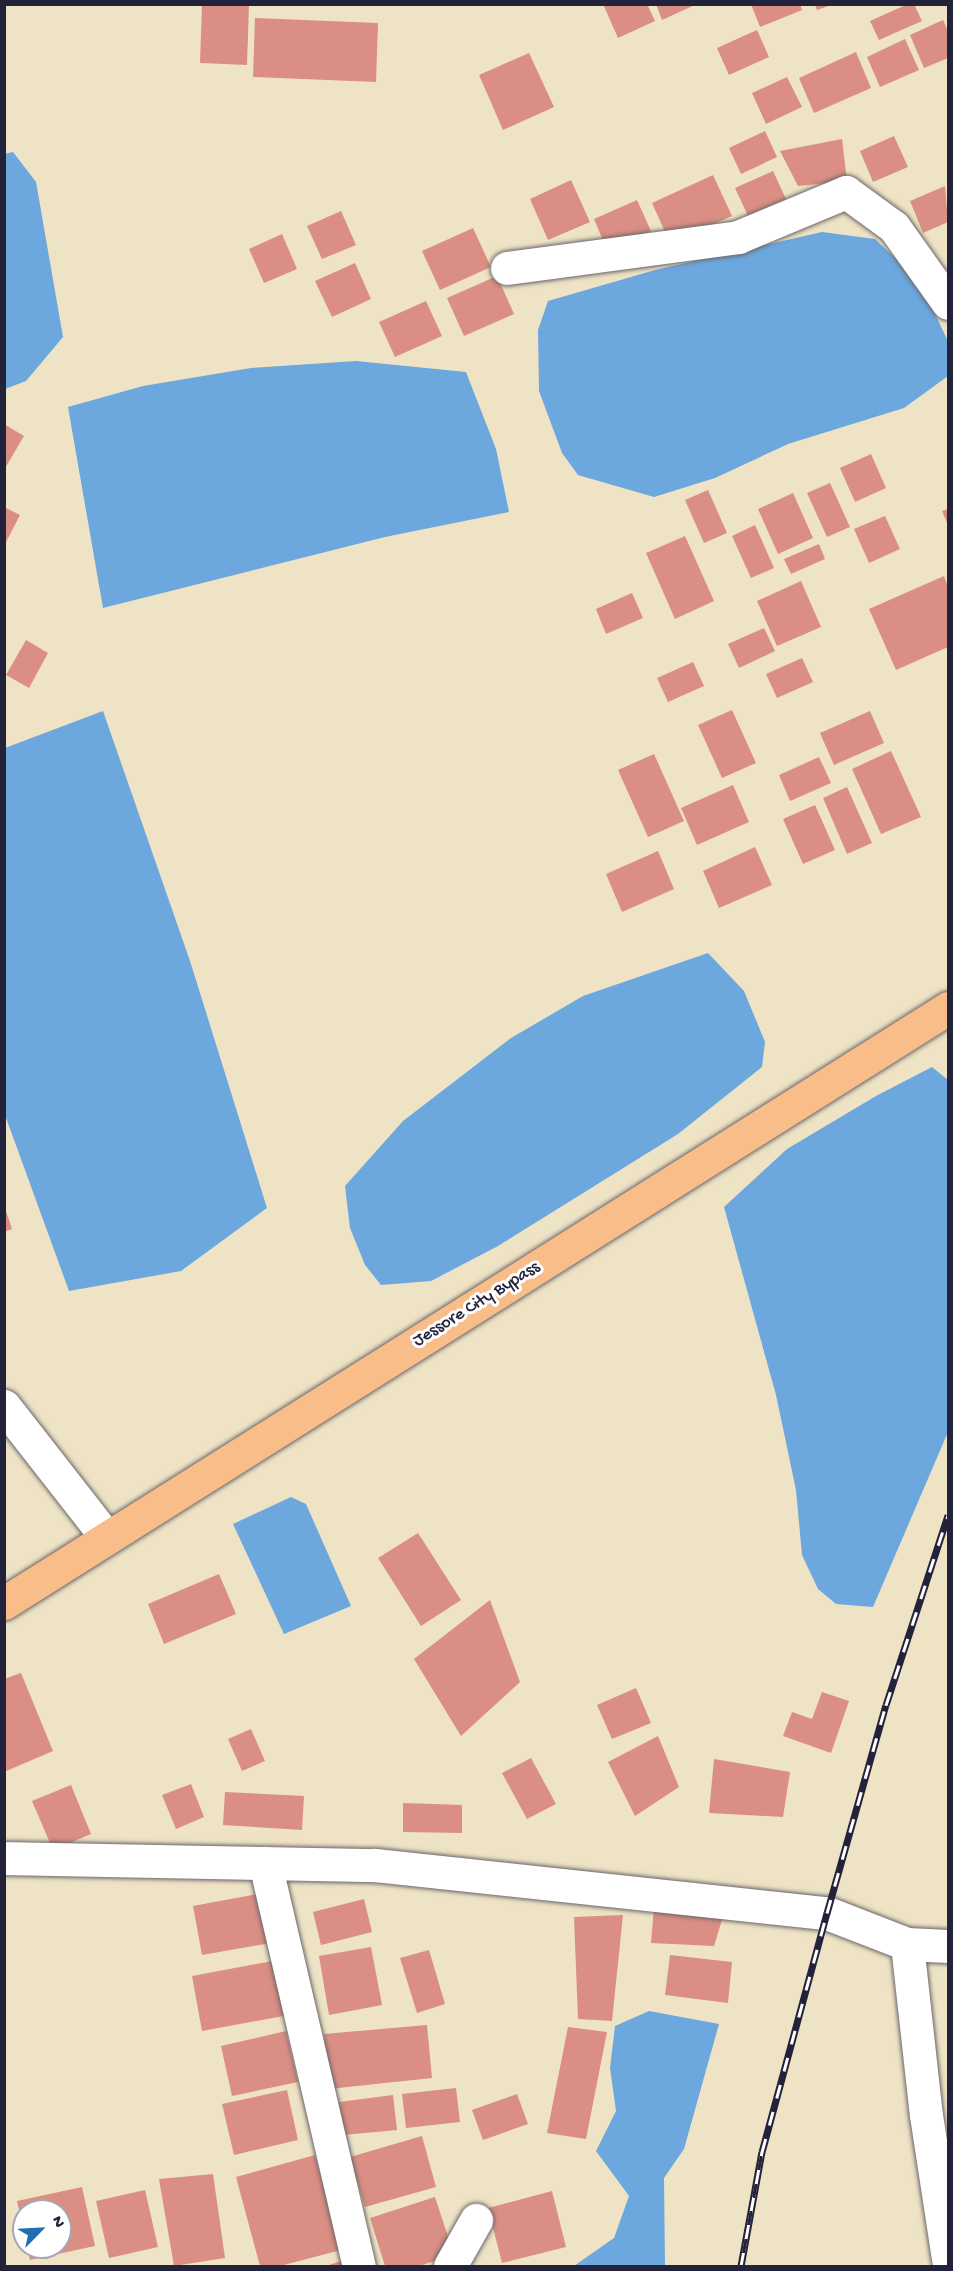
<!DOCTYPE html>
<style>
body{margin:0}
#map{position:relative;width:953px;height:2271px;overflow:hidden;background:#efe3c5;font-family:"Gochi Hand",sans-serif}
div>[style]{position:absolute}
.water>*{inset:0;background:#6ca7dd}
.building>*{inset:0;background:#db8e83}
.roads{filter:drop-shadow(0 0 2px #6a666b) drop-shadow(0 0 2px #6a666b)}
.street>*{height:33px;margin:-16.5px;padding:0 16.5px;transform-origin:16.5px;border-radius:16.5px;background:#fff}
.highway>*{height:33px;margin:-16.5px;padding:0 16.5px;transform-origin:16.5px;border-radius:16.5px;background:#f8bd88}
.rail>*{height:7px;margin-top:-3.5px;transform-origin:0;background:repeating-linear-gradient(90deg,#fff 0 14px,#22223b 0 28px);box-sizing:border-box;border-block:2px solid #22223b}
span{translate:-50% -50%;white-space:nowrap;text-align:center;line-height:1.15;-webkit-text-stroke:6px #fff;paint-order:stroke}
.street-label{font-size:18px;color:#22223b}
.frame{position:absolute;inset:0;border:6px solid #22223b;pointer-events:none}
.north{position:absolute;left:12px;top:2199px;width:60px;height:60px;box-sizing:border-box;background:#fff;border:2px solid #a7a7b1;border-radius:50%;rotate:66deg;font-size:16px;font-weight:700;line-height:24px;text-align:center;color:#22223b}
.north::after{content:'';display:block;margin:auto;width:21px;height:27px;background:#1f6fb2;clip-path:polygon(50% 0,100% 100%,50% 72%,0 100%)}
</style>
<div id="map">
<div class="water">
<div style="clip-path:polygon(13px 152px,36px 182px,63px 337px,26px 381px,5px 389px,4px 154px)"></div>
<div style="clip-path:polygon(822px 232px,875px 239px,896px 259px,934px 312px,947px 339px,948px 376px,904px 408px,788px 444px,715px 478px,654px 497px,578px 475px,562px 453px,539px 391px,538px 330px,548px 301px,655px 270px)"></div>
<div style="clip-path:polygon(356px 361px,466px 372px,496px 449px,509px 512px,385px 537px,103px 608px,68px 407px,143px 386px,251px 368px)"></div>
<div style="clip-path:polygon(103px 711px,190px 961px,267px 1208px,181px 1271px,69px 1291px,5px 1115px,5px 748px)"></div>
<div style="clip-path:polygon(708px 953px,744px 991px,765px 1042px,762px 1067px,678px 1134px,498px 1246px,431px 1281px,381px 1285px,365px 1265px,350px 1228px,345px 1186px,403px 1121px,511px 1038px,583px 996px)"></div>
<div style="clip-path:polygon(932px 1067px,948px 1080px,948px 1432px,873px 1607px,836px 1604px,818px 1589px,802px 1555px,796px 1490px,776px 1395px,724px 1207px,787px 1149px,876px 1096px)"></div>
<div style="clip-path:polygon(291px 1497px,306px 1504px,351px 1606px,284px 1634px,233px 1524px)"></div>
<div style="clip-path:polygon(649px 2011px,719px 2024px,684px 2149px,664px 2178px,665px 2266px,574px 2266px,614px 2238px,629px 2196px,596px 2151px,616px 2111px,610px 2068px,615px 2026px)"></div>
</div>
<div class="building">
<div style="clip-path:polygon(202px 4px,249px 4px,247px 65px,200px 63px)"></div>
<div style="clip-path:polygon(603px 4px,647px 4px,655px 21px,618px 38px)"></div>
<div style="clip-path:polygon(656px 4px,697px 4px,662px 20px)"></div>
<div style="clip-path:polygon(751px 4px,800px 4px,802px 10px,760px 27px)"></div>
<div style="clip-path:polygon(908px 4px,914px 4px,922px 21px,879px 40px,870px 21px)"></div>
<div style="clip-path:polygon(815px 5px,831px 5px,817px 10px)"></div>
<div style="clip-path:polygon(255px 18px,378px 23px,376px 82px,253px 77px)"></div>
<div style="clip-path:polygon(943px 20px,948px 31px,948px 58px,924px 68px,910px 35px)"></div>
<div style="clip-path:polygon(757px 30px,769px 57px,729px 75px,717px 48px)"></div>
<div style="clip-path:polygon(905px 39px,919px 70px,880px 87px,867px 57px)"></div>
<div style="clip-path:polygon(856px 52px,871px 88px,814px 113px,799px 78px)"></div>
<div style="clip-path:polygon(529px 53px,554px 107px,503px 130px,479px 75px)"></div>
<div style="clip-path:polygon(787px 77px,802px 107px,766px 124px,752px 93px)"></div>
<div style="clip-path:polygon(765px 131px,777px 157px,741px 174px,729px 148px)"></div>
<div style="clip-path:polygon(894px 136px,908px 167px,873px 182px,860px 151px)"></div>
<div style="clip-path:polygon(842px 139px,847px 181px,798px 186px,780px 151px)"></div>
<div style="clip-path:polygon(773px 171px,786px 199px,748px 216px,735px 188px)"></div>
<div style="clip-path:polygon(713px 175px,732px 216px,670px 243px,652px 203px)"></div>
<div style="clip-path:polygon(571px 180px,590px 222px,548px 240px,530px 199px)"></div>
<div style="clip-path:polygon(945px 186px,948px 222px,923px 233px,910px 201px)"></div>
<div style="clip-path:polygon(637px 200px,651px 231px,607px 250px,594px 219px)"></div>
<div style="clip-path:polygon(341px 211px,356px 245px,322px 259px,307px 226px)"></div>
<div style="clip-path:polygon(473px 228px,491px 267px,440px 290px,422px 251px)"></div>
<div style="clip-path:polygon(282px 234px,297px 269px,264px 283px,249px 249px)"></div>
<div style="clip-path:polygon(355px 263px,371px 299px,332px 317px,315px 281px)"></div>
<div style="clip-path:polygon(497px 276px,514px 314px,464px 336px,447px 298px)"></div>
<div style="clip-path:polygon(426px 301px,442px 336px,395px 357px,379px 322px)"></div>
<div style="clip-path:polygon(4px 424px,24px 436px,4px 470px)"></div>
<div style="clip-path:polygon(871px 454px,886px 488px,855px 502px,840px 468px)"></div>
<div style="clip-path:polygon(830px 483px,850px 527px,827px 537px,807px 493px)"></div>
<div style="clip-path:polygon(708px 490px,727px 533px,704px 543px,685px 500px)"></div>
<div style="clip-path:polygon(793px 493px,813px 538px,778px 554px,758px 509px)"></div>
<div style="clip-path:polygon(4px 507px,20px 515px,4px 546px)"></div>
<div style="clip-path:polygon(948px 509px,948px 525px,942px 511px)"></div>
<div style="clip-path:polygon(885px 516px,900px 549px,869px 563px,854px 529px)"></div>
<div style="clip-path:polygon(755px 525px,774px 568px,751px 578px,732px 536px)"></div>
<div style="clip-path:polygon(685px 536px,714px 601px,675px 619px,646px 553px)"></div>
<div style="clip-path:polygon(819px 544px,825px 559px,791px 574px,784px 559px)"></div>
<div style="clip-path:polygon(944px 576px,948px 587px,948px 647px,896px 670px,869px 609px)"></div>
<div style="clip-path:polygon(801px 581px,821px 627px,777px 646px,757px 601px)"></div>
<div style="clip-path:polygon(632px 593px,643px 618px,606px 634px,596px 609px)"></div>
<div style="clip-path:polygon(764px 628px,775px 651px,739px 668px,728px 644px)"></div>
<div style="clip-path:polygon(26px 640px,48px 653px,29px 688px,6px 675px)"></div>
<div style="clip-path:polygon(802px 658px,813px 682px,777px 698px,766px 674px)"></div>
<div style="clip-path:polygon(693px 662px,704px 686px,668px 702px,657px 678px)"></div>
<div style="clip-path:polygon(732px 710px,756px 763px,722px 778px,698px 725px)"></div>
<div style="clip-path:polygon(870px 711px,884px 743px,834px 765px,820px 733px)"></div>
<div style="clip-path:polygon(891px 751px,921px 817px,881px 834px,852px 769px)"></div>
<div style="clip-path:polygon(654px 754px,684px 821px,648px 837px,618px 770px)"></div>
<div style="clip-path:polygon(819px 757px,831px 783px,790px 801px,779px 775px)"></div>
<div style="clip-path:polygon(733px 785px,749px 822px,697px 845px,681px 808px)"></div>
<div style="clip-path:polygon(847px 787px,872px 843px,847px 854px,823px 798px)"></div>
<div style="clip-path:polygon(815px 805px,835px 850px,803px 864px,783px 819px)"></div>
<div style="clip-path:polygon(755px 847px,772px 885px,719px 908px,703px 871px)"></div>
<div style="clip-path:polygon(658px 851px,674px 889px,622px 912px,606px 874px)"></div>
<div style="clip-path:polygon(5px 1208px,12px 1229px,4px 1232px,4px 1209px)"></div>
<div style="clip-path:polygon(418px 1533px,461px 1600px,421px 1626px,378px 1558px)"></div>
<div style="clip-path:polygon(219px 1574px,236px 1614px,164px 1644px,148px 1604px)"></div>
<div style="clip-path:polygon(490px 1600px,520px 1682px,461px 1736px,414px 1659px)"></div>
<div style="clip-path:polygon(21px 1673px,53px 1751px,4px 1772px,4px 1679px)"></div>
<div style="clip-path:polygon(636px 1688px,651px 1723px,612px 1739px,597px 1705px)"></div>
<div style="clip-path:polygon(822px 1692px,849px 1701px,831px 1753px,783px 1736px,792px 1712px,812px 1719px)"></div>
<div style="clip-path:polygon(251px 1729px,265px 1761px,242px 1771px,228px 1739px)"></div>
<div style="clip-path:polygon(658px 1736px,679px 1787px,635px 1816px,608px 1762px)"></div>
<div style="clip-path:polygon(531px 1758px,556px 1804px,527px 1819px,502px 1773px)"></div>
<div style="clip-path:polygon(714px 1759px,790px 1772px,783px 1817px,709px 1813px)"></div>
<div style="clip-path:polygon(191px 1784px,204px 1817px,176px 1829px,162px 1795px)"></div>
<div style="clip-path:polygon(71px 1785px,91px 1834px,53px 1850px,32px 1801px)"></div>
<div style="clip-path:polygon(225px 1792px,304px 1796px,302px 1830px,223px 1825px)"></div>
<div style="clip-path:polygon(403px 1803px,462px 1805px,462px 1833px,403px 1832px)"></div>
<div style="clip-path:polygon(263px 1893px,271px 1943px,202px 1955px,193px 1906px)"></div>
<div style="clip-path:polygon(364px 1899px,372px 1932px,321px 1945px,313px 1912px)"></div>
<div style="clip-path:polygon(654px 1907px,724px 1913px,714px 1946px,651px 1943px)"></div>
<div style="clip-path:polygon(623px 1915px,612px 2021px,578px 2019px,574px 1917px)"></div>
<div style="clip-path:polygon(371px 1947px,382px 2005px,329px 2015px,319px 1956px)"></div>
<div style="clip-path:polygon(429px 1950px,445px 2004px,417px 2013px,400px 1958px)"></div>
<div style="clip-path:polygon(670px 1955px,732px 1962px,728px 2003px,665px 1995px)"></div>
<div style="clip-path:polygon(278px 1960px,289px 2015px,202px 2031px,192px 1976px)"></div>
<div style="clip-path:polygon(427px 2025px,432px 2078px,329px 2089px,324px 2034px)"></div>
<div style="clip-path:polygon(568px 2027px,607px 2032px,586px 2139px,547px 2133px)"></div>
<div style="clip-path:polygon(286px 2031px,298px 2082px,232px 2096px,221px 2046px)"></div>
<div style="clip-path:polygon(456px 2088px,460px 2122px,406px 2128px,402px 2094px)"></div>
<div style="clip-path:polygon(287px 2090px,298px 2140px,234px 2155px,222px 2104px)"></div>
<div style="clip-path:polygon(517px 2094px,528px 2124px,483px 2140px,472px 2110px)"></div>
<div style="clip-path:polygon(393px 2095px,397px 2130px,343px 2135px,339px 2102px)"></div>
<div style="clip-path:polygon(422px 2136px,436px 2187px,365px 2207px,350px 2157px)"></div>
<div style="clip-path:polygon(315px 2155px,341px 2250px,280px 2266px,260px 2266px,236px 2177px)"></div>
<div style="clip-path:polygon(213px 2174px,225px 2258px,174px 2266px,159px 2179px)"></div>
<div style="clip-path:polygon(82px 2187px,95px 2246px,30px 2260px,27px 2247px,60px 2247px,60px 2211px,24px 2211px,23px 2228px,17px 2201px)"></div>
<div style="clip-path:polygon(145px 2190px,158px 2247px,109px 2258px,96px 2201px)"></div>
<div style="clip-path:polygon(552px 2191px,566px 2247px,502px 2263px,488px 2208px)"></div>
<div style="clip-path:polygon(435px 2197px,454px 2255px,419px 2266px,385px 2266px,370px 2218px)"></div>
<div style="clip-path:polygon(347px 2259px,350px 2266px,326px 2266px)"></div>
</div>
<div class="roads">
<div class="street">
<div style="left:507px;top:268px;width:233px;rotate:-7.6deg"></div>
<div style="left:738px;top:237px;width:117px;rotate:-22.6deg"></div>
<div style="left:846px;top:192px;width:59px;rotate:36.1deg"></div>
<div style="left:894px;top:227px;width:93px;rotate:54.6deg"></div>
<div style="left:4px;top:1406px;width:167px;rotate:52deg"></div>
<div style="left:4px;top:1858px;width:371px;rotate:1.1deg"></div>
<div style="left:375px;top:1865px;width:455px;rotate:6.1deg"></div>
<div style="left:827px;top:1913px;width:86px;rotate:21.2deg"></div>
<div style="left:907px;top:1944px;width:41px;rotate:2.8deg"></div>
<div style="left:265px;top:1863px;width:414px;rotate:76.9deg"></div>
<div style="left:907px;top:1944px;width:172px;rotate:83.7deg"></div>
<div style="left:926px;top:2115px;width:146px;rotate:81.3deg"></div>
<div style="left:450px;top:2266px;width:53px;rotate:-60.5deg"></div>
</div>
<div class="highway">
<div style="left:4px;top:1603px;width:1116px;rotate:-32.22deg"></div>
</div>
</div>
<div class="rail">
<div style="left:741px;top:2266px;width:116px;rotate:-79.6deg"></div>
<div style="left:762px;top:2152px;width:248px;rotate:-74.8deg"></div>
<div style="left:827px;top:1913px;width:216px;rotate:-74.2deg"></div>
<div style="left:886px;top:1705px;width:200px;rotate:-71.9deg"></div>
</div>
<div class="street-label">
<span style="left:477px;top:1305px;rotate:-32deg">Jessore City Bypass</span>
</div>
<div class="frame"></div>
<div class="north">N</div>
</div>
